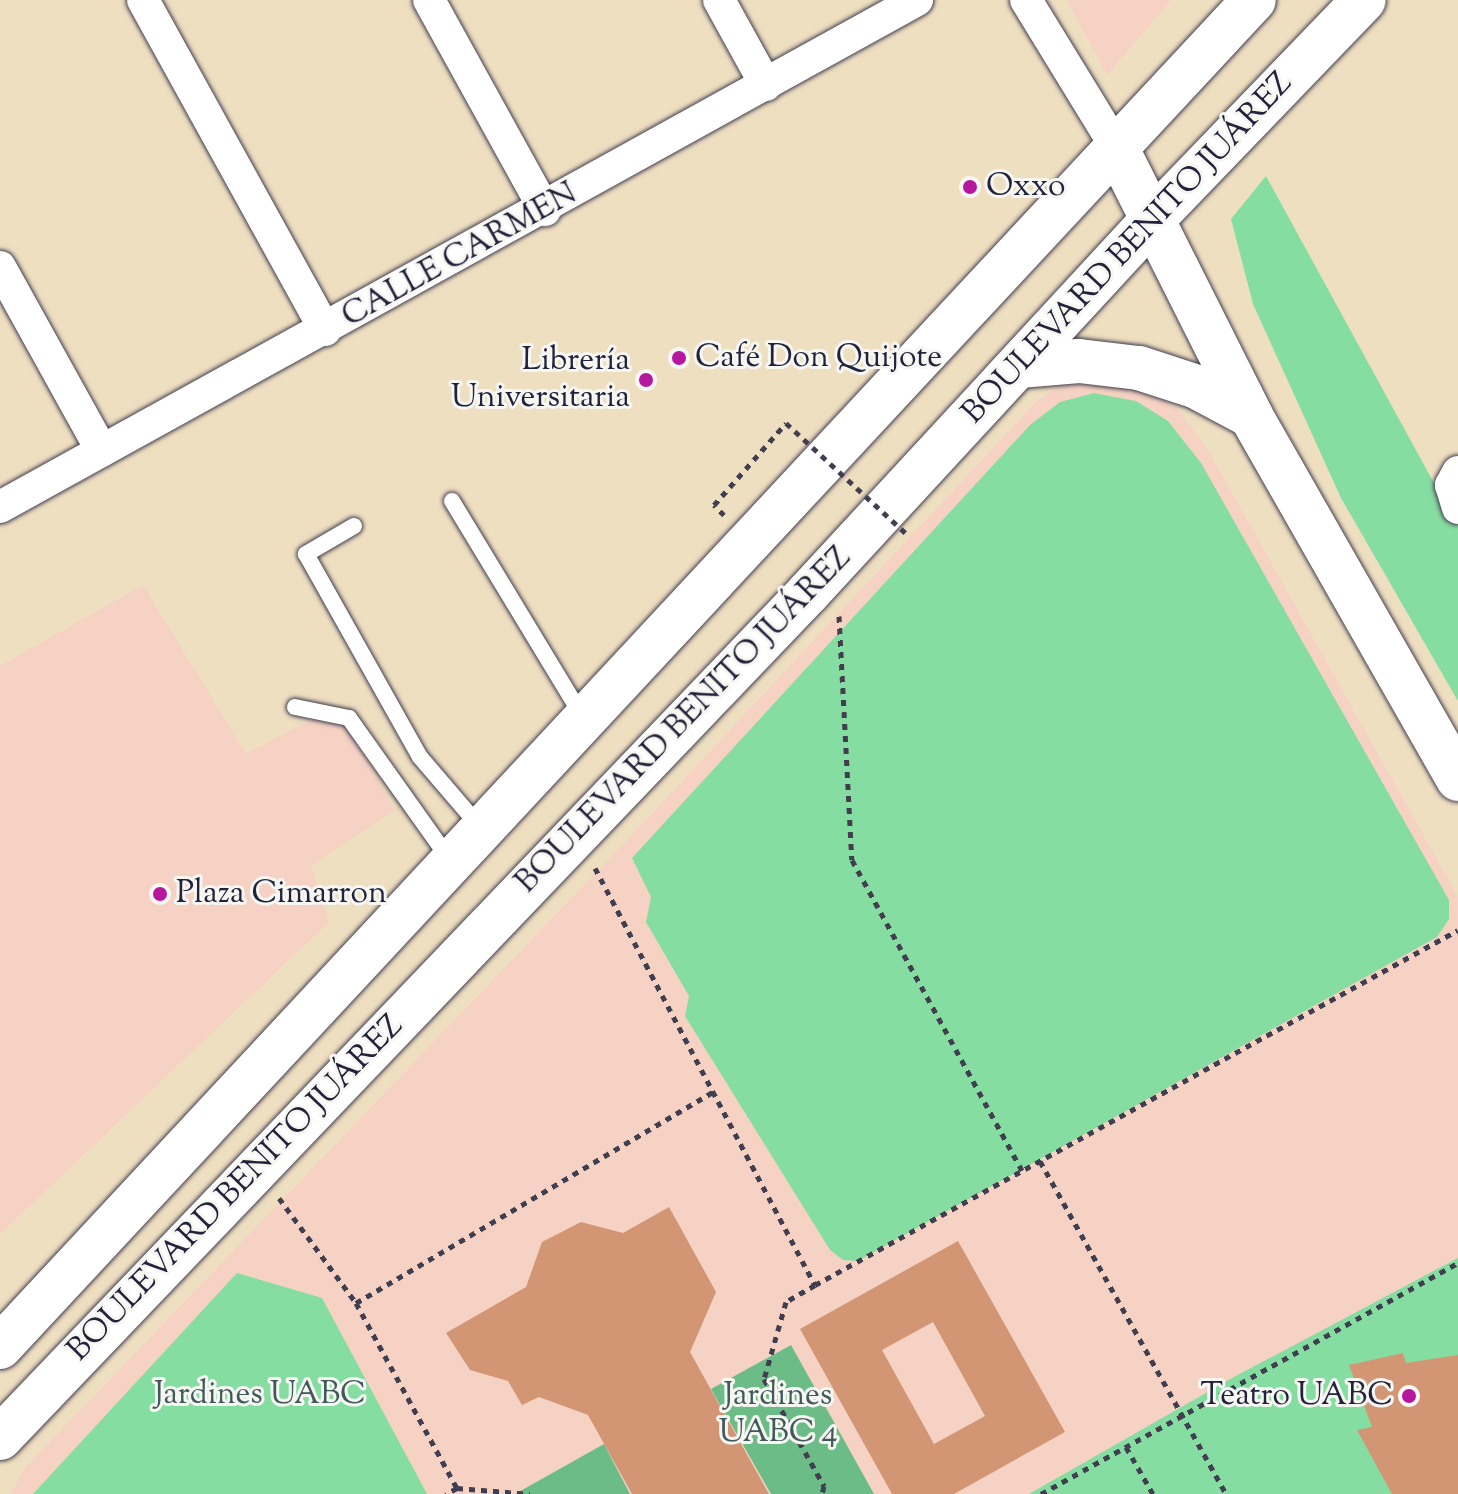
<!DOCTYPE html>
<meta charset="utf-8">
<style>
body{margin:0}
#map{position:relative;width:1458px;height:1494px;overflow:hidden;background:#efdfc1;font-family:"Sorts Mill Goudy",serif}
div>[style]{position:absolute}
.built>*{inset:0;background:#f5d2c3}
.green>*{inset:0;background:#86dda1}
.forest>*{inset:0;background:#6cbc87}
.building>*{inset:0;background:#d29674}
.path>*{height:5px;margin-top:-2.5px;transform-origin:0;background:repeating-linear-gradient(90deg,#413e4f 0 6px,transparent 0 12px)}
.roads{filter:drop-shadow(0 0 2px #413e4f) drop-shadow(0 0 2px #413e4f)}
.lane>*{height:16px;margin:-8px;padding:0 8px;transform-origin:8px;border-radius:8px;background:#fff}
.street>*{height:32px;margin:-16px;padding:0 16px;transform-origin:16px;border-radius:16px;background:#fff}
.secondary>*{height:44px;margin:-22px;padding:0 22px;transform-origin:22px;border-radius:22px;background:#fff}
.primary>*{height:44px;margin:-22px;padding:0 22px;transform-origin:22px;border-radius:22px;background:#fff}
.path-bridge>*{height:5px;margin-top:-2.5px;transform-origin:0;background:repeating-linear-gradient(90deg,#413e4f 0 6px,transparent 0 12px)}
.dots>*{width:22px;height:22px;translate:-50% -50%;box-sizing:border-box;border:4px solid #f6f6f2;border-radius:50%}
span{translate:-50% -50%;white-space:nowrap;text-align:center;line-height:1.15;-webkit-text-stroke:6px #f6f6f2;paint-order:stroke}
.poi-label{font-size:32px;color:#22223b}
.left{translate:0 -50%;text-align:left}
.right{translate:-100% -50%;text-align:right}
.street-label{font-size:32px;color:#22223b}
.park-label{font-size:32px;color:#405a5a}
</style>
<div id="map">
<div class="built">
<div style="clip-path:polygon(1067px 0,1171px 0,1107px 75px)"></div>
<div style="clip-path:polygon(1102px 377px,1141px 387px,1179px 410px,1209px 452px,1458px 897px,1458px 1494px,11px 1494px,25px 1468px,633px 834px,1037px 401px,1063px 384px)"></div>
<div style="clip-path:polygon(143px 585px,246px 754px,336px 707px,395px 810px,311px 865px,329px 922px,0 1234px,0 666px)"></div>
</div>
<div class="green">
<div style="clip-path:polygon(1266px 176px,1458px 527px,1458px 701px,1341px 498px,1253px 304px,1231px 219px)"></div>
<div style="clip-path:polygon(1094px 393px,1136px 401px,1168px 421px,1201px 463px,1449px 900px,1449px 919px,1437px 937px,858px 1261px,843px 1260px,830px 1250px,685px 1016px,689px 996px,646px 922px,651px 897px,632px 858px,1030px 425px,1060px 402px)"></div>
<div style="clip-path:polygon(1458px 1258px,1458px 1494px,1029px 1494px,1234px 1377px)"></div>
<div style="clip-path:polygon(237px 1273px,322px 1298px,427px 1494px,33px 1494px)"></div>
</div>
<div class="forest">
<div style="clip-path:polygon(791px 1345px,874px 1494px,771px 1494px,711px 1389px)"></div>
<div style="clip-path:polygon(604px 1444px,630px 1494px,515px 1494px)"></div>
</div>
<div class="building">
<div style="clip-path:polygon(669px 1207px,716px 1292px,690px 1352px,769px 1494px,632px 1494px,588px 1415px,539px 1397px,522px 1405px,508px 1381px,470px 1370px,446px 1333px,526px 1287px,542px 1242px,581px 1222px,623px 1233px)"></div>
<div style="clip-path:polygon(evenodd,958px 1241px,1065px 1432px,954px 1494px,892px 1494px,800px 1329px,958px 1241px,933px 1322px,985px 1416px,934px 1444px,882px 1350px,933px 1322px)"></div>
<div style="clip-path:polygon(1403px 1353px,1406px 1363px,1458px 1355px,1458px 1494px,1392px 1494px,1357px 1430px,1372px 1427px,1349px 1365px)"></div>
</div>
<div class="path">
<div style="left:724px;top:515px;width:14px;rotate:-135deg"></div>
<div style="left:714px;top:505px;width:109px;rotate:-48.7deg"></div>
<div style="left:839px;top:616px;width:244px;rotate:87deg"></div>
<div style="left:852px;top:860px;width:354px;rotate:61.3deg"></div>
<div style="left:595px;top:868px;width:471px;rotate:62.2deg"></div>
<div style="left:815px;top:1285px;width:734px;rotate:-28.9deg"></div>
<div style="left:1040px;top:1161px;width:381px;rotate:60.8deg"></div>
<div style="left:279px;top:1198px;width:130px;rotate:53.7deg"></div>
<div style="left:356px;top:1303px;width:211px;rotate:61.4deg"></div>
<div style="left:457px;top:1488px;width:13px;rotate:151deg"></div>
<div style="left:815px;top:1285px;width:34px;rotate:150deg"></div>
<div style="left:786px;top:1302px;width:80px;rotate:105.9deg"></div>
<div style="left:764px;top:1379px;width:123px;rotate:60.7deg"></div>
<div style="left:824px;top:1486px;width:8px;rotate:104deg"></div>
<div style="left:356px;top:1303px;width:415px;rotate:-30.6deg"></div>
<div style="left:1126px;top:1447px;width:54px;rotate:60.1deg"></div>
<div style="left:457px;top:1488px;width:73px;rotate:4.7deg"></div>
<div style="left:1041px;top:1494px;width:477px;rotate:-29deg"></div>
</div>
<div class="roads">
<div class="lane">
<div style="left:452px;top:501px;width:251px;rotate:58.8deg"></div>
<div style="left:354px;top:526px;width:56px;rotate:149.7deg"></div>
<div style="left:306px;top:554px;width:233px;rotate:60.7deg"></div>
<div style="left:420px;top:757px;width:92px;rotate:49.4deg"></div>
<div style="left:295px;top:707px;width:55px;rotate:11.5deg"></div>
<div style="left:349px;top:718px;width:174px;rotate:54.6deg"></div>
</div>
<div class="street">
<div style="left:143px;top:0;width:377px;rotate:61.1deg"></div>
<div style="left:429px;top:0;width:240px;rotate:61.1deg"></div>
<div style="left:719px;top:0;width:97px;rotate:61.1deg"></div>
<div style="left:1026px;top:0;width:172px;rotate:58.5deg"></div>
<div style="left:0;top:267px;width:210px;rotate:61deg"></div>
<div style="left:1458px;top:472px;width:15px;rotate:118deg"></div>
<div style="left:1451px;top:485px;width:24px;rotate:73deg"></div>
<div style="left:0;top:507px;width:1048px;rotate:-28.94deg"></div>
</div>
<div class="secondary">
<div style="left:1116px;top:147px;width:301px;rotate:63.3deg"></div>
<div style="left:1251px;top:416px;width:418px;rotate:60.3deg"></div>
</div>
<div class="primary">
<div style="left:1019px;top:366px;width:60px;rotate:-4.8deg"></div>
<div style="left:1079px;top:361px;width:60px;rotate:6.7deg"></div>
<div style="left:1139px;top:368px;width:61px;rotate:18.1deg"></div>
<div style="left:1197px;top:387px;width:61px;rotate:28.2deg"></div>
<div style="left:0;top:1347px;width:1840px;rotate:-47.05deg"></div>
<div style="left:0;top:1438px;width:1169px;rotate:-46.28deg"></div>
<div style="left:808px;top:593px;width:512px;rotate:-47.3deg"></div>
<div style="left:1155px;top:217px;width:301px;rotate:-46.1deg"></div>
</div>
</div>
<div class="path-bridge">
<div style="left:786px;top:423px;width:166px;rotate:42.6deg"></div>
</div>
<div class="dots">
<div style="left:970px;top:187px;background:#b5179e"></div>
<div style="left:679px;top:358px;background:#b5179e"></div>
<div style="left:646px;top:380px;background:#b5179e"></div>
<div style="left:160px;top:894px;background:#b5179e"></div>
<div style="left:1409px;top:1396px;background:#b5179e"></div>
</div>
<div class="poi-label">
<span class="left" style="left:986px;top:187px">Oxxo</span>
<span class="left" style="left:695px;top:358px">Café Don Quijote</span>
<span class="right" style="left:630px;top:380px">Librería<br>Universitaria</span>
<span class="left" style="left:176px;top:894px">Plaza Cimarron</span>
<span class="right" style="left:1393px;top:1396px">Teatro UABC</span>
</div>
<div class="street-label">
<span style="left:1128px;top:249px;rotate:-47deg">BOULEVARD BENITO JUÁREZ</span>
<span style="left:460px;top:256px;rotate:-29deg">CALLE CARMEN</span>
<span style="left:684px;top:721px;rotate:-46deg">BOULEVARD BENITO JUÁREZ</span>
<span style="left:236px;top:1189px;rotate:-46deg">BOULEVARD BENITO JUÁREZ</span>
</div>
<div class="park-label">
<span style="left:260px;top:1395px">Jardines UABC</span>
<span style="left:778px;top:1415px">Jardines<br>UABC 4</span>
</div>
</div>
